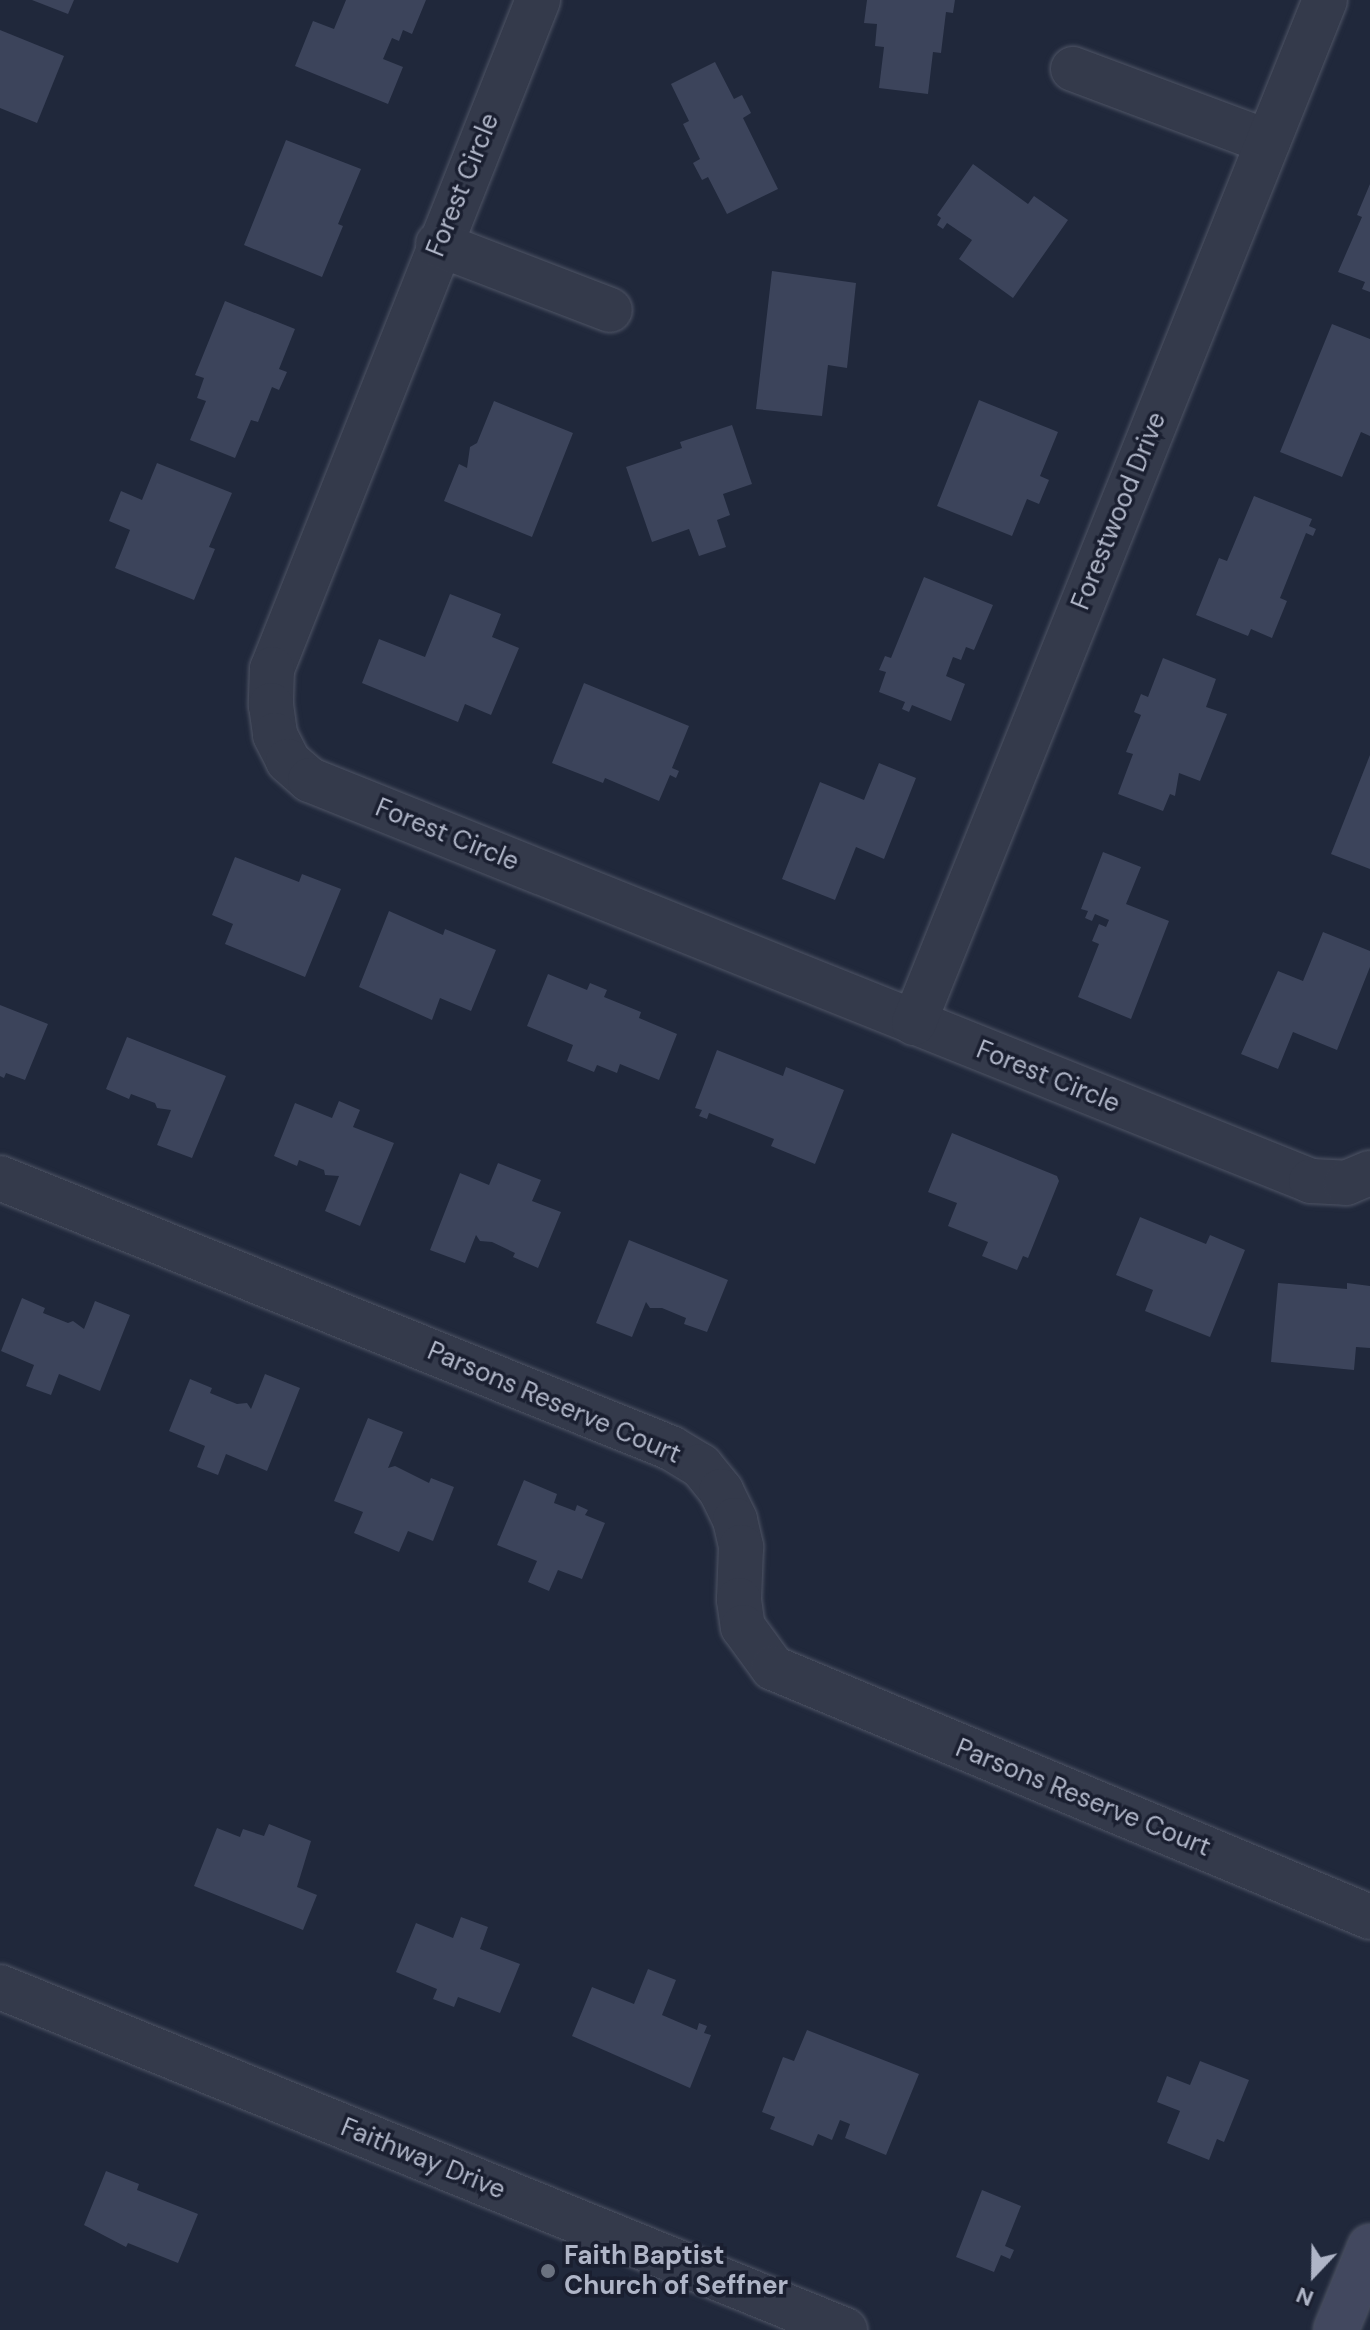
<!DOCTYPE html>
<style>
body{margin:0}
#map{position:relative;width:1370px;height:2330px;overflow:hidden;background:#20283b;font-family:"DM Sans",sans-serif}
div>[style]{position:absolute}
.building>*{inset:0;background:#3c445b}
.roads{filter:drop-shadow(0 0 2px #4f5566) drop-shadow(0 0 2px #4f5566)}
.street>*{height:44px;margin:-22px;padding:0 22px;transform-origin:22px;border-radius:22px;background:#343a4b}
.secondary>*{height:44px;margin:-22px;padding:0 22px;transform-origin:22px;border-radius:22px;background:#42485f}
.dots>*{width:22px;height:22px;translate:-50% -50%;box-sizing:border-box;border:4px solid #1a1f30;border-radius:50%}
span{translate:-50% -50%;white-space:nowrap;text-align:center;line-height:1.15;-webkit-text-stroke:7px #1a1f30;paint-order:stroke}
.street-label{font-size:26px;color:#afb5c7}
.poi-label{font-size:26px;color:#afb5c7;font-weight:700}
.left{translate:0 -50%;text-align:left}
.north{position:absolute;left:1274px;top:2234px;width:80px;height:80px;-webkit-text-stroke:6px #1a1f30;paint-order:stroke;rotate:202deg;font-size:22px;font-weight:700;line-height:32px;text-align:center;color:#afb5c7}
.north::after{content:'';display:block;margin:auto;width:28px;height:36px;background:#afb5c7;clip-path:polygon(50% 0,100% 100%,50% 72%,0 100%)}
</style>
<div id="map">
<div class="building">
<div style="clip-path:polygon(32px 0,74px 0,68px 14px)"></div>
<div style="clip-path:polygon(346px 0,426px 0,412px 34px,403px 30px,399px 41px,392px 38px,383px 59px,403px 67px,388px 104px,295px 66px,313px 21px,334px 29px)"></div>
<div style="clip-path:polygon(867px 0,955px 0,953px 13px,946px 12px,941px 53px,933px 52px,928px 94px,879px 88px,884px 47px,875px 46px,877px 24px,864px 23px)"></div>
<div style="clip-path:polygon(0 30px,64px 56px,37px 123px,0 108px)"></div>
<div style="clip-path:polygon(715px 62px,734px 99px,742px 95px,751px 113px,743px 118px,778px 189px,727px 214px,708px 177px,702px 180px,693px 163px,700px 159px,683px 124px,689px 121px,671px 84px)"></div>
<div style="clip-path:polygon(286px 140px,361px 169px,338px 224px,343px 226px,322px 277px,244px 245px)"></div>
<div style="clip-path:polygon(973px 164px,1028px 204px,1034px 196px,1068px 220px,1013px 298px,959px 259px,972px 240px,947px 223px,943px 229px,937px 225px,941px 218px,937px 215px)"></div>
<div style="clip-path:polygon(1370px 184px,1370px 292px,1362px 289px,1365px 282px,1338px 272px,1362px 217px,1357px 215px)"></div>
<div style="clip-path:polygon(772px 271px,856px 283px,847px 368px,828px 365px,822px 416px,756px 409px)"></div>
<div style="clip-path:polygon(225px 301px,295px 329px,279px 369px,287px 372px,279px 390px,272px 387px,258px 422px,251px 420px,235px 458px,190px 440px,206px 401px,197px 398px,204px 378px,195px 375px)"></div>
<div style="clip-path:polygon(1332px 324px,1370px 339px,1370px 436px,1361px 432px,1342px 477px,1280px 452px)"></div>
<div style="clip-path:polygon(979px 400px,1058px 432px,1040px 476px,1049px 480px,1039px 504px,1027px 499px,1012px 536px,937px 506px)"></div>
<div style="clip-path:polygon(494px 401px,573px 433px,532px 537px,444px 501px,459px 464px,467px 468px,470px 447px,477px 443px)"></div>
<div style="clip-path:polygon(732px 425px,752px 484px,723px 494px,730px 515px,717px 520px,726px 547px,699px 556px,689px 529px,652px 542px,626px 467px,682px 448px,680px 442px)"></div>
<div style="clip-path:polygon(157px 463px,232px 493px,209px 547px,215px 549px,194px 600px,115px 568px,130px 530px,109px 521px,121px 491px,142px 500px)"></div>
<div style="clip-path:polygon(1254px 496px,1312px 519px,1309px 526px,1316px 529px,1313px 536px,1306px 533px,1280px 598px,1287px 601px,1272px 638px,1251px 629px,1248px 636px,1196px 615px,1219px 558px,1227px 561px)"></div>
<div style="clip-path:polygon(924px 577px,993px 605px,974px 650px,966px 647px,961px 660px,953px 657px,946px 676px,965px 684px,951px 721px,912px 705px,909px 712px,902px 709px,905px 702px,879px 692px,886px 672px,879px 670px,885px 656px,891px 658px)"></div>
<div style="clip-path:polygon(450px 594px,501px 614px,492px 637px,519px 648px,491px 715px,465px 704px,458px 722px,362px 683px,379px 639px,425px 657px)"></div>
<div style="clip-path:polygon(1163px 658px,1216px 679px,1206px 707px,1227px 714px,1200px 781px,1179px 773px,1175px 796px,1170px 794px,1163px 811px,1118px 794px,1133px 754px,1126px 752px,1141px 715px,1134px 712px,1141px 694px,1148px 697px)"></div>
<div style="clip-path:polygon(584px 683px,689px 726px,672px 768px,679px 771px,676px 778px,670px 775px,659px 801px,605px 778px,603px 783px,552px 763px)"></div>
<div style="clip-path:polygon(1370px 755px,1370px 869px,1331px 854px)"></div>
<div style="clip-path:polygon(879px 763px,916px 778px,884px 859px,856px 847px,835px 900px,782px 879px,820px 782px,864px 800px)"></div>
<div style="clip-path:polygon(1103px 852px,1141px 867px,1126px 904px,1169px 921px,1131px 1019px,1078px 997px,1099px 944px,1092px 941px,1099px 924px,1106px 927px,1109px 920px,1095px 914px,1092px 921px,1085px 918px,1088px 911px,1081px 909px)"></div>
<div style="clip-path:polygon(235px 857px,299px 882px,302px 874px,341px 889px,305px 977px,225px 944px,233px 924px,212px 915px)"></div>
<div style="clip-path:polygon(389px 911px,443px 935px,445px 929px,496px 950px,471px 1011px,440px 998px,432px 1020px,359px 987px)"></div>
<div style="clip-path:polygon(1323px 932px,1370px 951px,1370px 967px,1337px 1050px,1293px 1032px,1278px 1069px,1241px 1054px,1278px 971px,1303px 981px)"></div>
<div style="clip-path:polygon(548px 974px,587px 990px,590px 983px,607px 990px,604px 997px,641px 1012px,639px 1018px,677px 1034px,659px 1080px,620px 1064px,617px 1073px,597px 1065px,594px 1072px,567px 1061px,573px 1045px,527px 1026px)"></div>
<div style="clip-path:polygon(0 1005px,48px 1024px,25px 1080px,6px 1073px,4px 1078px,0 1076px)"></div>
<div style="clip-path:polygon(127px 1037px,226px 1076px,192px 1158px,157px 1145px,171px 1110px,157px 1108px,155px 1103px,131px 1094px,129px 1099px,106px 1089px)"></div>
<div style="clip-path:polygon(717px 1050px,783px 1076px,786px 1067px,844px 1090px,815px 1164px,771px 1146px,774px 1139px,709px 1113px,707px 1119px,699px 1116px,702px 1110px,695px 1108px)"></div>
<div style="clip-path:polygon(339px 1101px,360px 1110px,353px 1127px,394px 1143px,360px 1226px,325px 1211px,339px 1176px,325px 1175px,324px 1170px,299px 1160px,297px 1166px,274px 1156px,295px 1103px,332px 1118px)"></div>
<div style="clip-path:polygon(952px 1133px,1057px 1176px,1059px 1181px,1028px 1258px,1023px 1256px,1017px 1270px,982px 1256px,988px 1242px,948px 1226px,957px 1203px,928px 1192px)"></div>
<div style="clip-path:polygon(498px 1163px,541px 1180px,532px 1201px,561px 1212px,538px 1268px,513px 1257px,515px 1253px,492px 1242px,480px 1241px,476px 1235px,465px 1263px,430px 1250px,460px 1173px,489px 1185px)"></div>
<div style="clip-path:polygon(1140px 1217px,1206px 1244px,1210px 1235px,1245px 1250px,1210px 1337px,1145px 1311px,1153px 1290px,1116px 1275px)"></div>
<div style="clip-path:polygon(629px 1240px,728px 1280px,707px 1332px,684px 1324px,686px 1318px,662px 1308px,650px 1308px,646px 1302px,632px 1337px,596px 1323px)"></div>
<div style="clip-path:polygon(1278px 1283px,1347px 1289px,1347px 1283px,1370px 1286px,1370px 1348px,1356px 1347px,1354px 1370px,1271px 1362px)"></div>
<div style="clip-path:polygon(22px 1298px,45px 1308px,43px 1313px,68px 1323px,73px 1321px,84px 1329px,95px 1301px,130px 1315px,100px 1391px,59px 1374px,51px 1395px,26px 1386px,34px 1365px,1px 1351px)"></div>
<div style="clip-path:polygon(265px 1374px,300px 1388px,267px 1471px,226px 1454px,218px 1475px,197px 1467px,205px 1446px,169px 1431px,190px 1379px,212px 1388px,210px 1393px,237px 1404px,247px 1403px,251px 1409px)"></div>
<div style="clip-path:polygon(368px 1418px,403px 1432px,388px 1468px,395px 1466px,429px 1483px,431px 1478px,454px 1487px,433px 1541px,408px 1531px,399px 1552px,354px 1533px,363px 1512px,334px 1501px)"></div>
<div style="clip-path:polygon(524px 1480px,557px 1494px,554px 1503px,575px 1511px,577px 1505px,588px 1510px,585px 1515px,605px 1523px,582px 1579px,558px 1570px,549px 1591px,528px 1582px,537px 1561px,497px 1545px)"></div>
<div style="clip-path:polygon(269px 1824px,311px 1841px,297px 1887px,317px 1895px,303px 1930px,194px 1886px,217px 1828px,240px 1837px,243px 1829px,264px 1836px)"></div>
<div style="clip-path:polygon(461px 1917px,488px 1927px,480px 1949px,520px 1964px,500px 2013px,458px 1997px,454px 2007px,433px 1999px,437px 1989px,396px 1972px,416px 1923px,453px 1938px)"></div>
<div style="clip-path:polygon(648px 1969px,676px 1980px,662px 2015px,697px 2030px,699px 2023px,707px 2026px,704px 2033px,711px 2035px,690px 2088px,572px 2036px,592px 1987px,634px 2004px)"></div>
<div style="clip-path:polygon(807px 2030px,919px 2074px,886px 2155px,845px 2138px,850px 2124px,840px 2120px,832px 2140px,818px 2134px,813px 2146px,770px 2129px,775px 2117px,762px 2112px,783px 2057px,794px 2061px)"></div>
<div style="clip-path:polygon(1200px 2061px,1249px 2080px,1224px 2142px,1217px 2139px,1209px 2160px,1167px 2143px,1180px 2111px,1157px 2102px,1167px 2076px,1190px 2085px)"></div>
<div style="clip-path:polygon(106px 2171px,139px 2184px,137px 2190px,198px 2214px,178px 2263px,128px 2243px,126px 2247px,84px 2225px)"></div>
<div style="clip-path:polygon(982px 2190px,1021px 2206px,1005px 2246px,1014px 2250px,1010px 2259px,1001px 2255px,994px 2272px,956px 2257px)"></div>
</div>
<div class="roads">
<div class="street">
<div style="left:538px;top:0;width:720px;rotate:111.68deg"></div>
<div style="left:272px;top:669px;width:36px;rotate:92deg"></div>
<div style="left:271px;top:705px;width:30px;rotate:82deg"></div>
<div style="left:275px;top:735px;width:29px;rotate:63deg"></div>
<div style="left:288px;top:761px;width:29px;rotate:41deg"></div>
<div style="left:310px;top:780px;width:1078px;rotate:21.83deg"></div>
<div style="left:1311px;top:1181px;width:35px;rotate:3deg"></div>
<div style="left:1346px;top:1183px;width:26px;rotate:-23deg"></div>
<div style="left:1073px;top:69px;width:208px;rotate:20.5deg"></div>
<div style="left:438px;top:244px;width:184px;rotate:21deg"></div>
<div style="left:914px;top:1023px;width:1102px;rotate:-68.11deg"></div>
<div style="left:0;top:1178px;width:723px;rotate:21.92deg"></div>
<div style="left:671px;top:1448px;width:35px;rotate:31deg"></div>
<div style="left:701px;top:1466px;width:32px;rotate:51deg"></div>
<div style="left:721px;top:1491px;width:32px;rotate:64deg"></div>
<div style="left:735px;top:1520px;width:28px;rotate:77deg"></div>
<div style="left:741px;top:1547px;width:53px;rotate:92.2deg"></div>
<div style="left:739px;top:1600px;width:27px;rotate:82deg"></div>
<div style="left:743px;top:1627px;width:51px;rotate:53.8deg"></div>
<div style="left:773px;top:1668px;width:647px;rotate:22.64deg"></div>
<div style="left:0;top:1987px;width:912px;rotate:22.09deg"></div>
</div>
<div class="secondary">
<div style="left:1336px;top:2330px;width:90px;rotate:-67.7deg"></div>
</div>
</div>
<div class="dots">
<div style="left:548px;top:2271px;background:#6b7280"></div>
</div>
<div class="street-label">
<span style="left:463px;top:185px;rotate:-68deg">Forest Circle</span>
<span style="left:1119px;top:511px;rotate:-68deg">Forestwood Drive</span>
<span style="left:447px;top:835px;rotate:22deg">Forest Circle</span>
<span style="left:1048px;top:1077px;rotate:22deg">Forest Circle</span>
<span style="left:554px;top:1403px;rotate:23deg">Parsons Reserve Court</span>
<span style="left:1083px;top:1798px;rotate:22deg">Parsons Reserve Court</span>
<span style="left:423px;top:2159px;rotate:22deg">Faithway Drive</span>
</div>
<div class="poi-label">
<span class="left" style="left:564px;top:2271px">Faith Baptist<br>Church of Seffner</span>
</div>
<div class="north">N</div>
</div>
